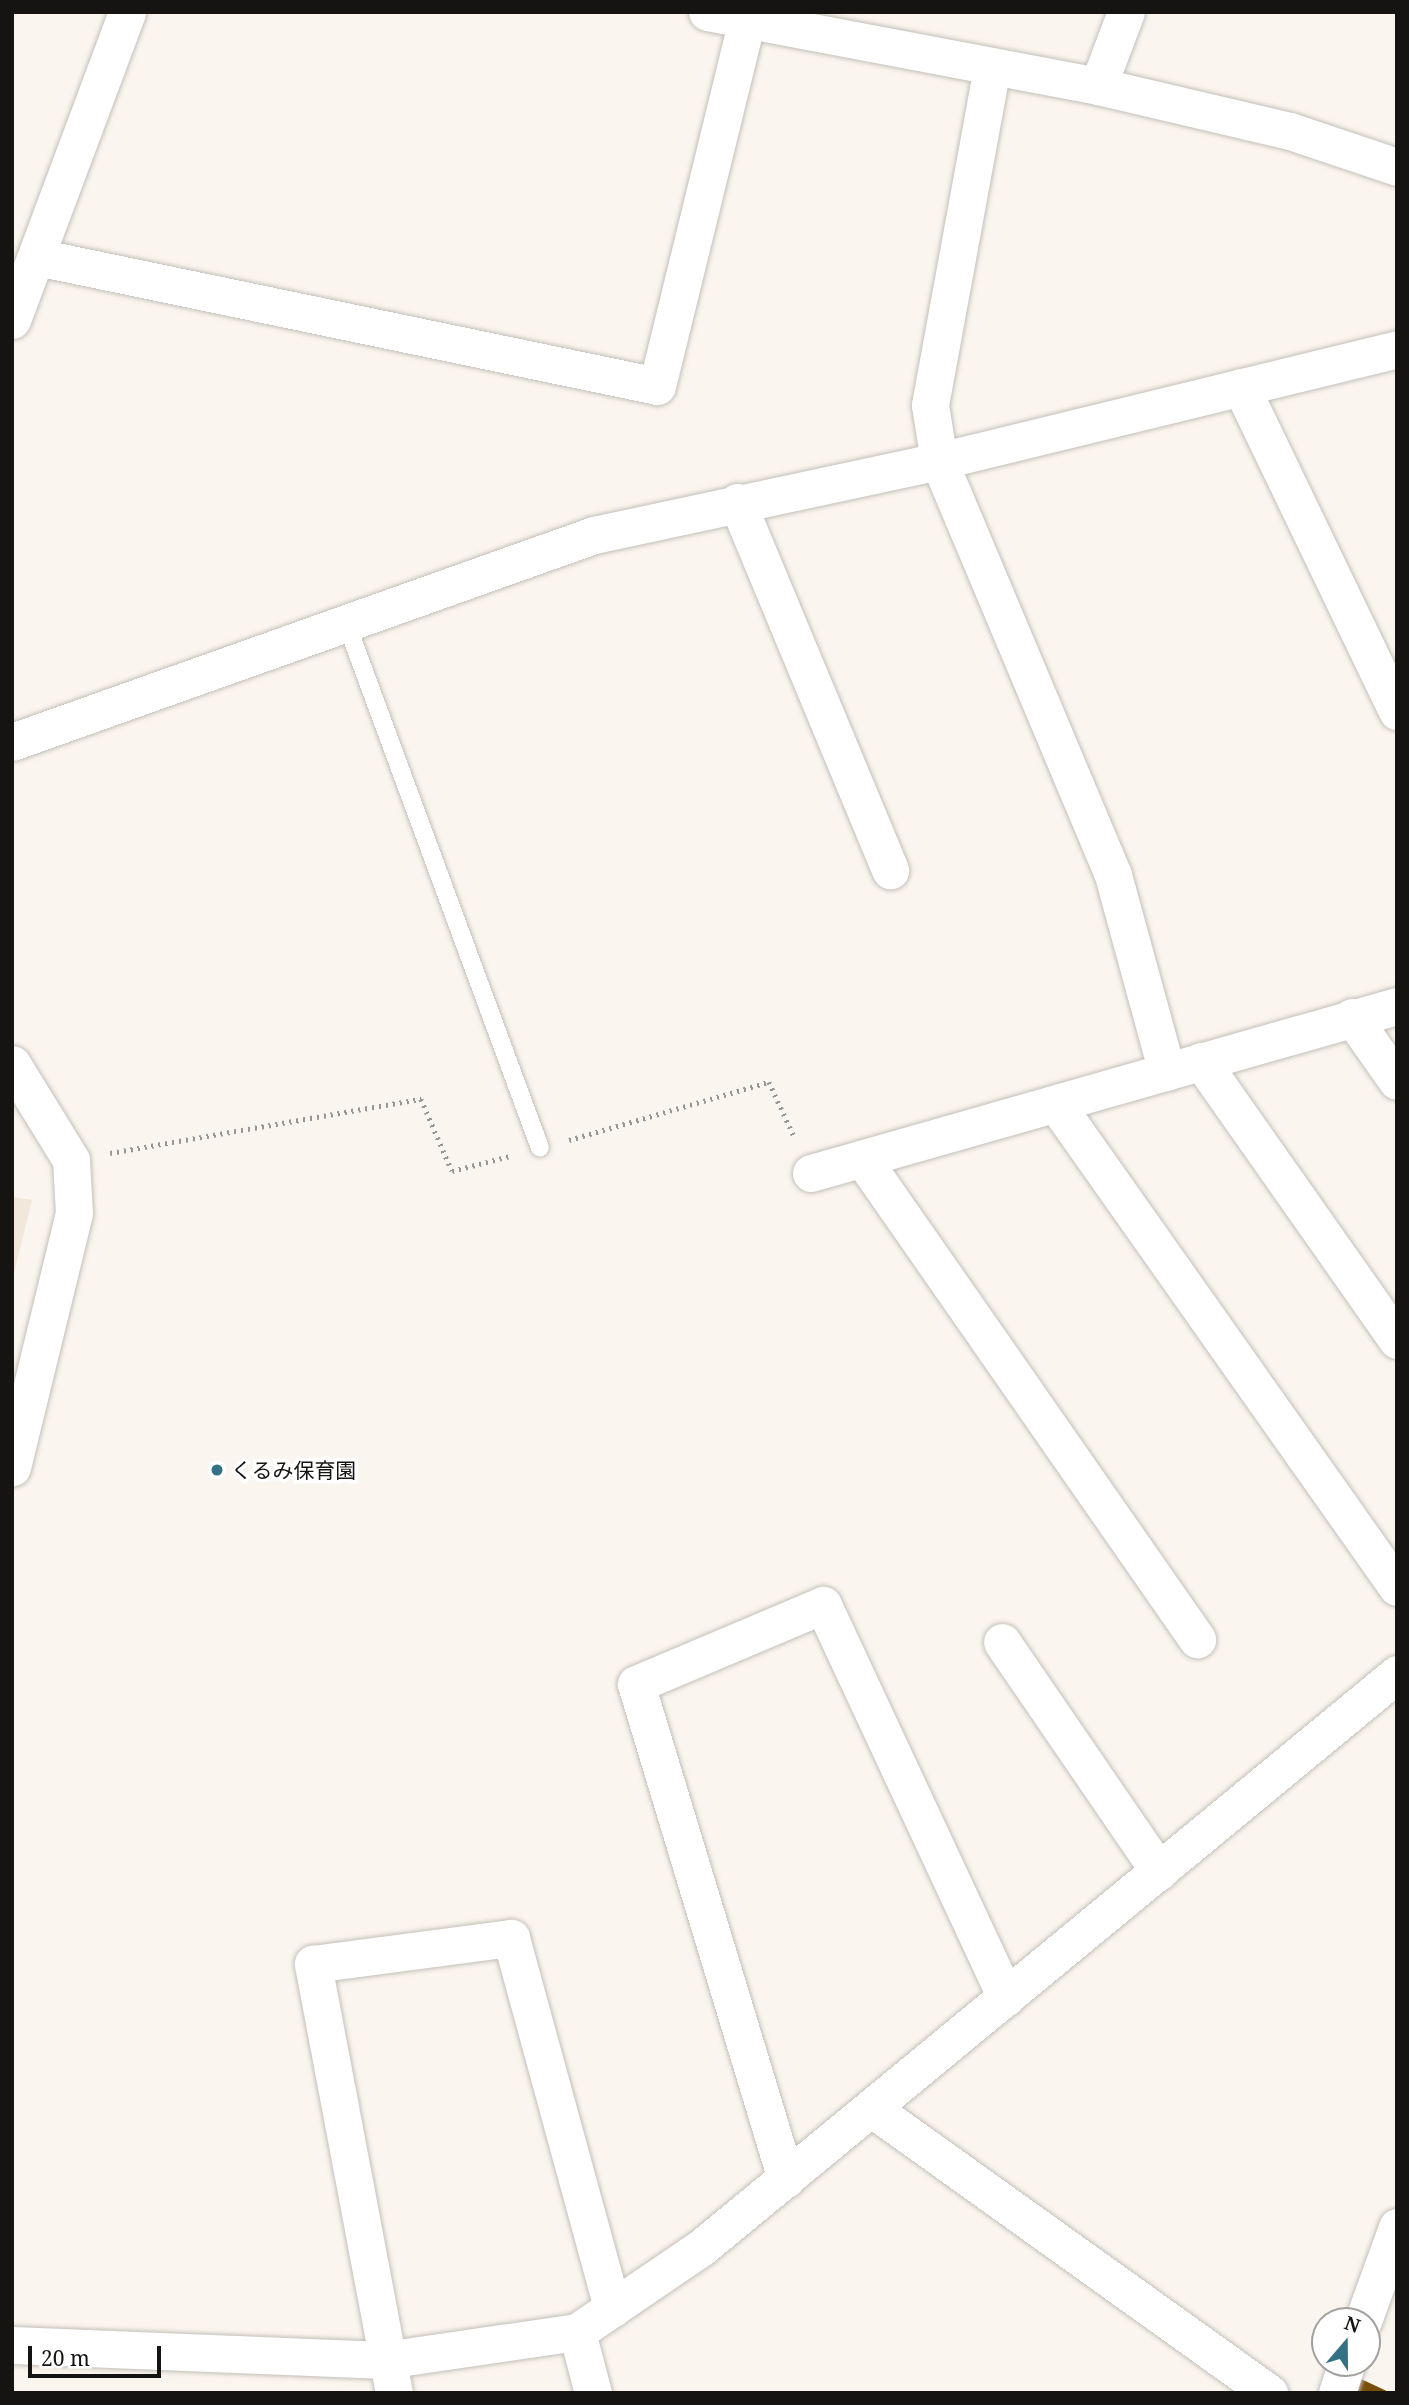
<!DOCTYPE html>
<meta charset="utf-8">
<style>
body{margin:0}
#map{position:relative;width:1409px;height:2405px;overflow:hidden;background:#faf5ee;font-family:"Noto Serif","Noto Sans JP",serif}
div>[style]{position:absolute}
.built>*{inset:0;background:#f1e7da}
.building>*{inset:0;background:#784e08}
.path>*{height:4.5px;margin-top:-2.25px;transform-origin:0;background:repeating-linear-gradient(90deg,#999590 0 2px,transparent 0 7px)}
.roads{filter:drop-shadow(0 0 2px #c4bfb9) drop-shadow(0 0 2px #c4bfb9)}
.service>*{height:18px;margin:-9px;padding:0 9px;transform-origin:9px;border-radius:9px;background:#fff}
.minor>*{height:37px;margin:-18.5px;padding:0 18.5px;transform-origin:18.5px;border-radius:18.5px;background:#fff}
.dots>*{width:19px;height:19px;translate:-50% -50%;box-sizing:border-box;border:4px solid #fff;border-radius:50%}
span{translate:-50% -50%;white-space:nowrap;text-align:center;line-height:1.15;-webkit-text-stroke:7px #fff;paint-order:stroke}
.poi-label{font-size:21px;color:#161412}
.left{translate:0 -50%;text-align:left}
.frame{position:absolute;inset:0;border:14px solid #161412;pointer-events:none}
.north{position:absolute;left:1311px;top:2307px;width:70px;height:70px;box-sizing:border-box;background:#fff;border:2px solid #a2a1a0;border-radius:50%;rotate:20deg;font-size:19px;font-weight:700;line-height:28px;text-align:center;color:#161412}
.north::after{content:'';display:block;margin:auto;width:24px;height:32px;background:#327186;clip-path:polygon(50% 0,100% 100%,50% 72%,0 100%)}
.scale{position:absolute;left:28px;top:2346px;width:133px;height:32px;box-sizing:border-box;border:4px solid #161412;border-top:0;padding-left:9px;font-size:21px;line-height:24px;white-space:nowrap;color:#161412;-webkit-text-stroke:5px #fff;paint-order:stroke}
</style>
<div id="map">
<div class="built">
<div style="clip-path:polygon(12px 1197px,32px 1200px,12px 1281px)"></div>
</div>
<div class="building">
<div style="clip-path:polygon(1361px 2379px,1391px 2393px,1355px 2393px)"></div>
</div>
<div class="path">
<div style="left:569px;top:1140px;width:208px;rotate:-16.2deg"></div>
<div style="left:769px;top:1082px;width:60px;rotate:65.2deg"></div>
<div style="left:110px;top:1153px;width:316px;rotate:-9.9deg"></div>
<div style="left:421px;top:1099px;width:78px;rotate:66.7deg"></div>
<div style="left:452px;top:1171px;width:60px;rotate:-14.5deg"></div>
</div>
<div class="roads">
<div class="service">
<div style="left:347px;top:625px;width:557px;rotate:69.74deg"></div>
</div>
<div class="minor">
<div style="left:707px;top:12px;width:398px;rotate:10.7deg"></div>
<div style="left:1098px;top:86px;width:197px;rotate:13.2deg"></div>
<div style="left:1290px;top:131px;width:113px;rotate:18.6deg"></div>
<div style="left:992px;top:67px;width:344px;rotate:100.4deg"></div>
<div style="left:930px;top:405px;width:57px;rotate:80.9deg"></div>
<div style="left:939px;top:461px;width:449px;rotate:67.2deg"></div>
<div style="left:1113px;top:875px;width:204px;rotate:74.7deg"></div>
<div style="left:1098px;top:86px;width:79px;rotate:-69.3deg"></div>
<div style="left:37px;top:257px;width:633px;rotate:11.75deg"></div>
<div style="left:657px;top:386px;width:377px;rotate:-76.2deg"></div>
<div style="left:12px;top:320px;width:329px;rotate:-69.5deg"></div>
<div style="left:1241px;top:387px;width:360px;rotate:64.3deg"></div>
<div style="left:737px;top:502px;width:399px;rotate:67.4deg"></div>
<div style="left:12px;top:742px;width:618px;rotate:-19.58deg"></div>
<div style="left:594px;top:535px;width:353px;rotate:-12.1deg"></div>
<div style="left:939px;top:461px;width:471px;rotate:-13.7deg"></div>
<div style="left:1352px;top:1017px;width:78px;rotate:54.9deg"></div>
<div style="left:1201px;top:1061px;width:341px;rotate:54.9deg"></div>
<div style="left:12px;top:1064px;width:113px;rotate:58.4deg"></div>
<div style="left:71px;top:1160px;width:53px;rotate:86.8deg"></div>
<div style="left:74px;top:1213px;width:262px;rotate:103.7deg"></div>
<div style="left:1056px;top:1104px;width:591px;rotate:54.78deg"></div>
<div style="left:864px;top:1161px;width:583px;rotate:55.14deg"></div>
<div style="left:811px;top:1173px;width:609px;rotate:-15.91deg"></div>
<div style="left:1002px;top:1642px;width:278px;rotate:55.6deg"></div>
<div style="left:871px;top:2108px;width:490px;rotate:35.6deg"></div>
<div style="left:786px;top:2179px;width:517px;rotate:-106.86deg"></div>
<div style="left:636px;top:1684px;width:203px;rotate:-22.9deg"></div>
<div style="left:823px;top:1605px;width:433px;rotate:65deg"></div>
<div style="left:1363px;top:2321px;width:100px;rotate:-70.1deg"></div>
<div style="left:577px;top:2332px;width:63px;rotate:75.3deg"></div>
<div style="left:12px;top:2345px;width:373px;rotate:2.3deg"></div>
<div style="left:385px;top:2360px;width:194px;rotate:-8.3deg"></div>
<div style="left:577px;top:2332px;width:151px;rotate:-34.2deg"></div>
<div style="left:702px;top:2247px;width:901px;rotate:-39.5deg"></div>
<div style="left:394px;top:2393px;width:437px;rotate:-100.7deg"></div>
<div style="left:313px;top:1964px;width:200px;rotate:-7.5deg"></div>
<div style="left:511px;top:1938px;width:384px;rotate:74.7deg"></div>
<div style="left:1337px;top:2393px;width:32px;rotate:-72deg"></div>
</div>
</div>
<div class="dots">
<div style="left:217px;top:1470px;background:#327186"></div>
</div>
<div class="poi-label">
<span class="left" style="left:231px;top:1470px">くるみ保育園</span>
</div>
<div class="frame"></div>
<div class="north">N</div>
<div class="scale">20 m</div>
</div>
